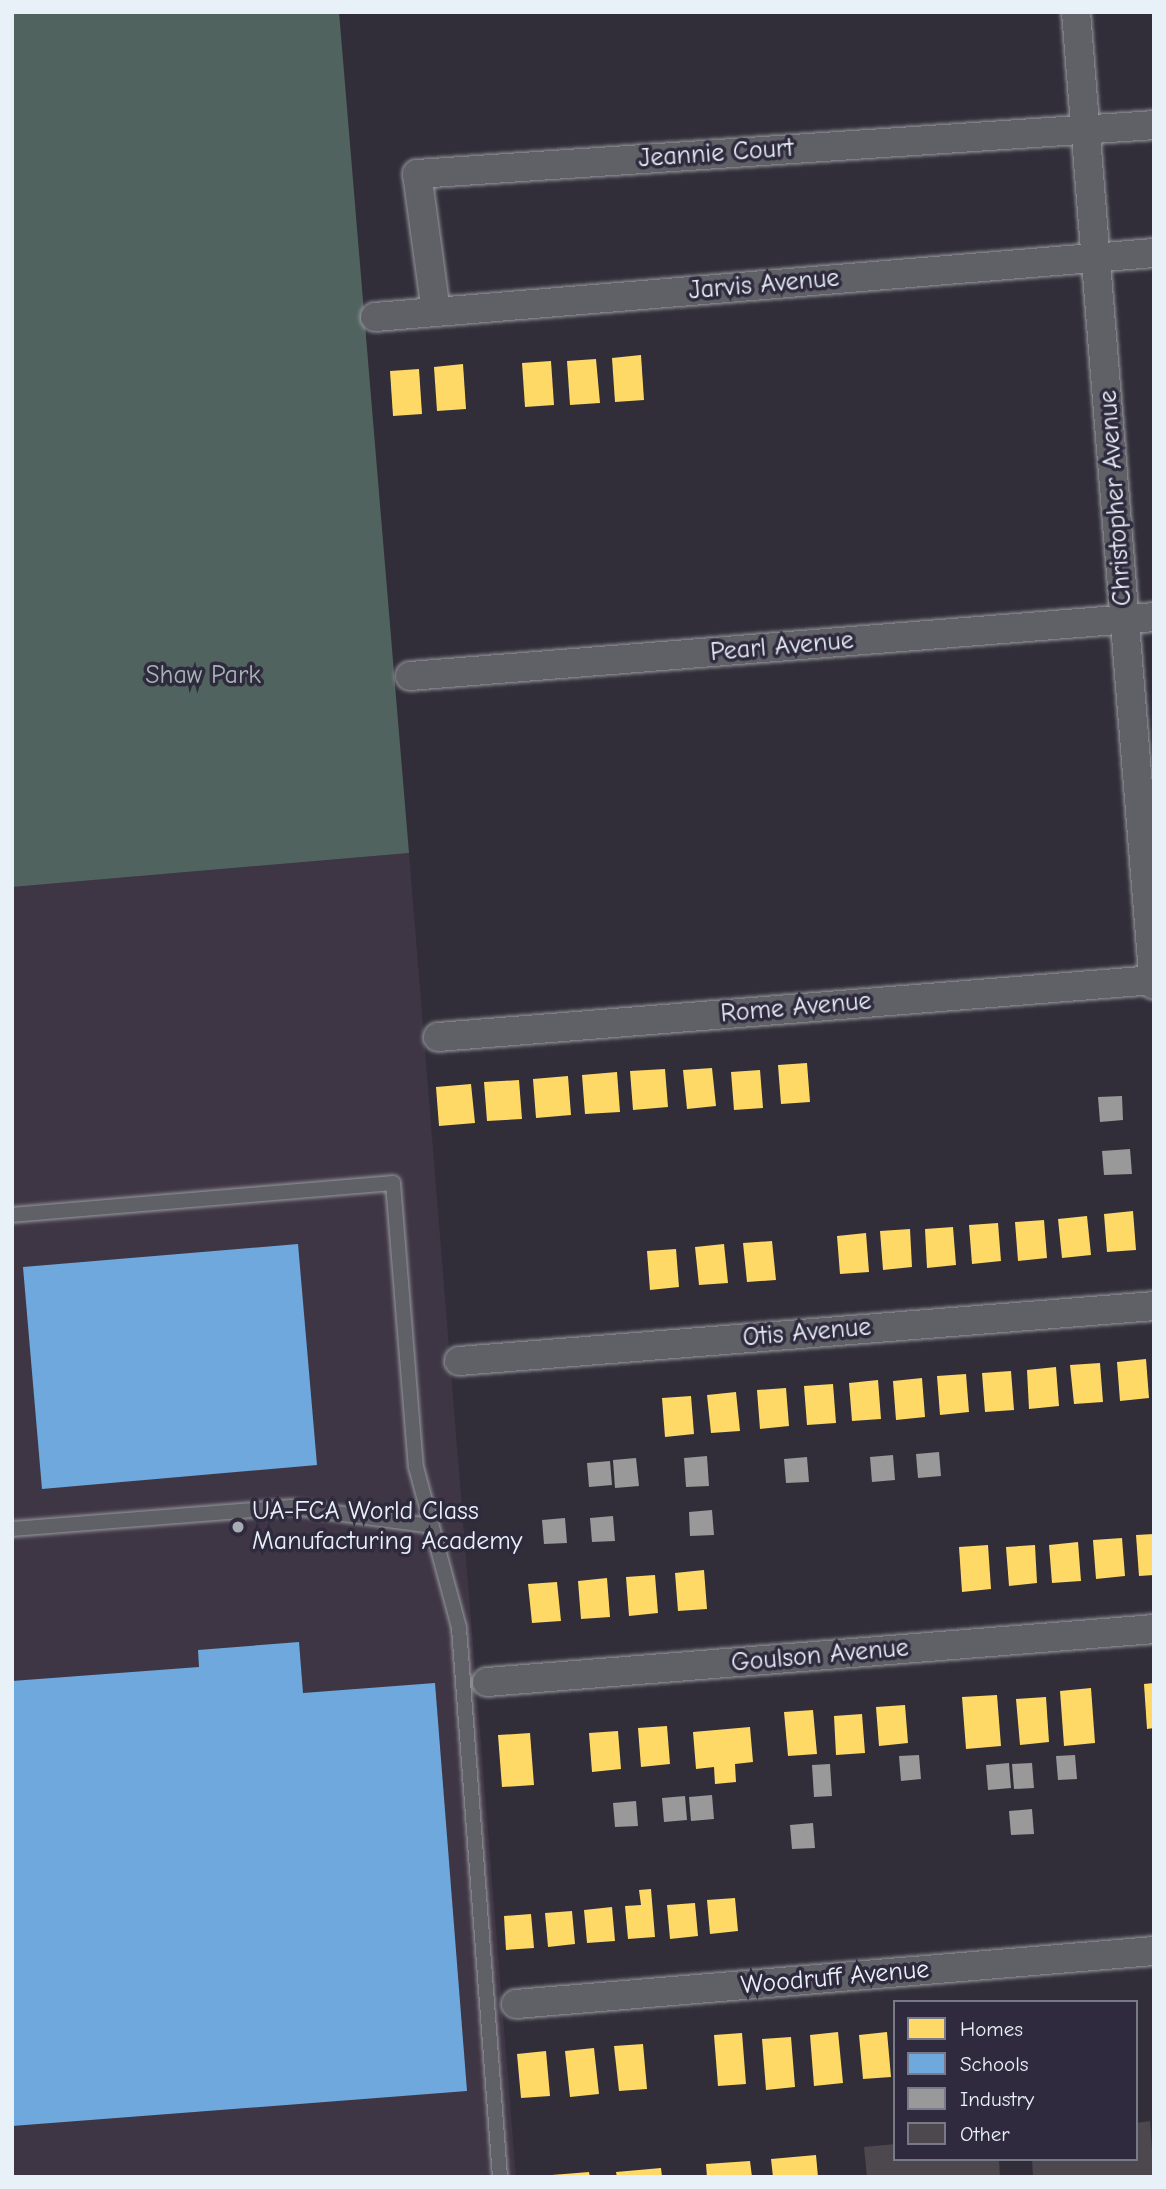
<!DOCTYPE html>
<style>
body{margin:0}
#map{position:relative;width:1166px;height:2189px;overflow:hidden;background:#312e39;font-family:"Comic Neue",sans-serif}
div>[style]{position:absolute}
.built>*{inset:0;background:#3f3645}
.green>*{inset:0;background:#51635f}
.homes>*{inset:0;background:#ffd966}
.schools>*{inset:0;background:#6fa8dc}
.industry>*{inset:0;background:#999}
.building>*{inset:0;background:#4d474e}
.roads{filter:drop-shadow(0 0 2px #98999f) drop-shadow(0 0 2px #98999f)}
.service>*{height:14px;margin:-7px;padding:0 7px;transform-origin:7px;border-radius:7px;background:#606067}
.minor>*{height:28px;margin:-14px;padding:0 14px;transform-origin:14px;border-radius:14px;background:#606067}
.dots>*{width:19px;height:19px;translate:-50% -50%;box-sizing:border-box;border:4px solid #2f2a3d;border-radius:50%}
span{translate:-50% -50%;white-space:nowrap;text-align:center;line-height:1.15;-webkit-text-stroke:7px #2f2a3d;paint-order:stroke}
.street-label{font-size:26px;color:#e8f1f8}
.park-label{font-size:26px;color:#a6b5b6}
.poi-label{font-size:26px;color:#e8f1f8}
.left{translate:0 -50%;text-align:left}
.frame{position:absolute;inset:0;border:14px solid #e8f1f8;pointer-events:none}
.legend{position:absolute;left:893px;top:2000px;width:245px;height:161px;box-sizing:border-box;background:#2f2a3d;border:2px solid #797a88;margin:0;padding:9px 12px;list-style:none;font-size:21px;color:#e8f1f8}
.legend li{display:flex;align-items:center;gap:14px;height:35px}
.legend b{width:35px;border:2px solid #797a88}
</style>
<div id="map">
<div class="built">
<div style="clip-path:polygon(409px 853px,516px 2177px,12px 2177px,12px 887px)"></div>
</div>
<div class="green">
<div style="clip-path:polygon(12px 12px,339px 12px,409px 853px,12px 887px)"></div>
</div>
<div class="homes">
<div style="clip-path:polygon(641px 355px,644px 400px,615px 402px,612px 358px)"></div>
<div style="clip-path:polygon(596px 359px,600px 403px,570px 405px,567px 361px)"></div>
<div style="clip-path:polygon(551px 361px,554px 405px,525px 407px,522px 363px)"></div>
<div style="clip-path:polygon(463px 364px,466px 409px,437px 411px,434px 367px)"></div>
<div style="clip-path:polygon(419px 369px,422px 414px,393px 416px,390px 371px)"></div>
<div style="clip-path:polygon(807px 1063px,810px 1102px,781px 1104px,778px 1065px)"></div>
<div style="clip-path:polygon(712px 1068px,716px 1106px,687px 1109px,683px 1070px)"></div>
<div style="clip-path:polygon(665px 1069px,668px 1107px,633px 1110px,630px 1071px)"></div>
<div style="clip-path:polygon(760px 1070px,763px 1108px,734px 1110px,731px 1072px)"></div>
<div style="clip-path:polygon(617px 1072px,620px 1112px,585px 1114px,582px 1075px)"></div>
<div style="clip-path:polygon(568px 1076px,571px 1115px,536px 1118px,533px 1079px)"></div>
<div style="clip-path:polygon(519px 1080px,522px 1119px,487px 1121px,484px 1082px)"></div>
<div style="clip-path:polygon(471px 1084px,475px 1123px,439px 1126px,436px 1087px)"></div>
<div style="clip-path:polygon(1133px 1211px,1136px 1250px,1107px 1252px,1104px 1214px)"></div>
<div style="clip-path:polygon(1087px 1216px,1091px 1255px,1062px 1258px,1058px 1219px)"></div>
<div style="clip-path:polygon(1044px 1220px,1047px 1258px,1018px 1261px,1015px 1222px)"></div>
<div style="clip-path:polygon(998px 1223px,1001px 1261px,972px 1264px,969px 1225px)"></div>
<div style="clip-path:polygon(953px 1227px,956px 1265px,927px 1268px,925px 1229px)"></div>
<div style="clip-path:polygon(910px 1229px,912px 1267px,883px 1270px,880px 1231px)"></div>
<div style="clip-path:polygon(866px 1233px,869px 1272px,840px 1274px,837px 1236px)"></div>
<div style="clip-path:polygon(772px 1241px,776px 1280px,747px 1282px,743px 1243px)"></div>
<div style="clip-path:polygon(724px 1244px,728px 1283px,699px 1285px,695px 1247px)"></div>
<div style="clip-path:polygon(676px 1249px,679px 1287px,650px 1290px,647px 1251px)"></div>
<div style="clip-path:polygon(1146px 1359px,1149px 1398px,1120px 1401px,1117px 1362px)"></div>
<div style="clip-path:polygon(1100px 1363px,1103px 1402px,1074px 1404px,1070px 1365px)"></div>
<div style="clip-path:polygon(1056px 1367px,1059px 1406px,1029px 1409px,1027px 1370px)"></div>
<div style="clip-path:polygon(1011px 1371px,1014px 1410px,985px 1412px,982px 1373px)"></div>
<div style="clip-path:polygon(966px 1374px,969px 1412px,940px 1415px,937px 1376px)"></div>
<div style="clip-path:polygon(922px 1378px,925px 1417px,896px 1420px,893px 1381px)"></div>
<div style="clip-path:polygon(878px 1380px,881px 1419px,852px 1421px,849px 1383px)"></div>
<div style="clip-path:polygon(833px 1384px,836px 1423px,807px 1425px,804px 1386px)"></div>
<div style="clip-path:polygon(786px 1388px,789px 1426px,760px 1429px,757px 1390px)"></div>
<div style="clip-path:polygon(736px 1392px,740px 1431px,711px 1433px,707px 1395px)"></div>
<div style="clip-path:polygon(691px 1396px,694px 1434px,665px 1437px,662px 1398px)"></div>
<div style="clip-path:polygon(1154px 1534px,1154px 1575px,1139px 1576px,1136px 1535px)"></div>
<div style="clip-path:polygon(1122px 1538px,1125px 1576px,1096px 1579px,1093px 1540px)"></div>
<div style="clip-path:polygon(1078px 1542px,1081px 1581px,1052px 1583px,1049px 1545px)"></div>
<div style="clip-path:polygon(988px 1545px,991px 1589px,962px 1592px,959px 1547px)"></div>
<div style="clip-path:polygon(1035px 1545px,1037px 1583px,1009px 1586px,1006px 1547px)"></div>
<div style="clip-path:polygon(704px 1570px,707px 1609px,678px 1611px,675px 1573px)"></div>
<div style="clip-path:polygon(655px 1575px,658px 1613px,629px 1616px,626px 1577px)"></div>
<div style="clip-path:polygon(607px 1578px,610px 1617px,581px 1619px,578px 1581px)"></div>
<div style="clip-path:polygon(557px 1582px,561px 1621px,532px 1623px,528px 1584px)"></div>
<div style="clip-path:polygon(1154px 1683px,1154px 1728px,1147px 1729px,1144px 1684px)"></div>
<div style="clip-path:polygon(1091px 1688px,1095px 1743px,1064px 1746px,1060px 1691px)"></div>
<div style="clip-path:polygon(997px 1695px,1001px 1746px,966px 1749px,962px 1697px)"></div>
<div style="clip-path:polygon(1046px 1697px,1049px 1742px,1020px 1745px,1016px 1699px)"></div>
<div style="clip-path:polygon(905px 1705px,908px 1743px,879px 1746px,876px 1707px)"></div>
<div style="clip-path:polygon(813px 1710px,817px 1754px,788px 1756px,784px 1712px)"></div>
<div style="clip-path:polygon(862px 1714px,865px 1753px,836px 1755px,834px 1716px)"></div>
<div style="clip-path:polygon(667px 1726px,670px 1764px,641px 1767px,638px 1728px)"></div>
<div style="clip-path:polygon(750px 1727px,753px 1762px,735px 1764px,736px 1782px,715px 1784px,714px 1767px,696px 1769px,693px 1732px)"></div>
<div style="clip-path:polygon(618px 1731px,621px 1769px,592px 1772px,589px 1733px)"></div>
<div style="clip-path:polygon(530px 1733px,534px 1785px,502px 1787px,498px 1735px)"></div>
<div style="clip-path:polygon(651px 1889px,655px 1937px,628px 1939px,625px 1906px,641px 1905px,639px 1890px)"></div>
<div style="clip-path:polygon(735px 1898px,738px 1931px,710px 1934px,707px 1900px)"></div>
<div style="clip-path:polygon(695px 1903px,698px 1936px,670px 1939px,667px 1905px)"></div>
<div style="clip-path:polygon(612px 1907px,615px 1941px,587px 1943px,584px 1910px)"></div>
<div style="clip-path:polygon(572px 1911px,575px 1944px,548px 1947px,545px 1913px)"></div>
<div style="clip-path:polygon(531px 1914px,534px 1948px,506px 1950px,504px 1916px)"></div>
<div style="clip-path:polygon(838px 2032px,843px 2083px,814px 2086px,810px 2035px)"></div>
<div style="clip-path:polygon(887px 2032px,891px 2077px,863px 2079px,859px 2035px)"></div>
<div style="clip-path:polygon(742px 2033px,746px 2084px,718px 2086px,714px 2035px)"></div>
<div style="clip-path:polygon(791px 2037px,795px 2087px,766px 2090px,762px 2039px)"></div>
<div style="clip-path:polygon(643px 2044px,647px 2089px,619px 2091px,614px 2046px)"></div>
<div style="clip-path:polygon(594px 2048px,599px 2094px,570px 2097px,565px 2051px)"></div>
<div style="clip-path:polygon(546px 2051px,550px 2096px,521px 2098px,517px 2054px)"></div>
<div style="clip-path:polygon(816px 2155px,818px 2177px,773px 2177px,771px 2159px)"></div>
<div style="clip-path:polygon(750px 2161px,752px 2177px,707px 2177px,706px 2164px)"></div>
<div style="clip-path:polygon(661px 2168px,662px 2177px,617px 2177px,616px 2172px)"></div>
<div style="clip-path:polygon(589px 2172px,590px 2177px,552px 2177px,552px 2175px)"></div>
</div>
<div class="schools">
<div style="clip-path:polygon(298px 1244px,317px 1465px,42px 1489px,23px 1267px)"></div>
<div style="clip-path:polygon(299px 1642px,303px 1693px,435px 1683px,467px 2091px,12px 2126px,12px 1681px,199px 1667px,198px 1650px)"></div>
</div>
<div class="industry">
<div style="clip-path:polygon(1122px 1096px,1123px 1120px,1100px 1122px,1098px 1097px)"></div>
<div style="clip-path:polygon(1130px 1149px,1132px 1174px,1104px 1175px,1102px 1151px)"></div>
<div style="clip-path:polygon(939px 1452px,941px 1476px,918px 1478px,916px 1454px)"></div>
<div style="clip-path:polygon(893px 1455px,895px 1480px,872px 1482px,870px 1457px)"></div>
<div style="clip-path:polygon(707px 1456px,709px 1486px,686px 1487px,684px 1458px)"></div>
<div style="clip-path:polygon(807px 1457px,809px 1482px,786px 1483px,784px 1459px)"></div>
<div style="clip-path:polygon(636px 1458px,639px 1486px,615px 1488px,613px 1460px)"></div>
<div style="clip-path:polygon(610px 1461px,612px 1485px,589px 1487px,587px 1463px)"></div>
<div style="clip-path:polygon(712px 1510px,714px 1535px,690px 1536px,689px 1512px)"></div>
<div style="clip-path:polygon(613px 1516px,615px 1541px,592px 1542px,590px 1518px)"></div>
<div style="clip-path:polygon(565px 1518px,567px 1543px,544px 1544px,542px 1520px)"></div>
<div style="clip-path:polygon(919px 1755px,921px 1779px,901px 1781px,899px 1756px)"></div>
<div style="clip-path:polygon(1075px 1755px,1077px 1779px,1058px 1780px,1056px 1756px)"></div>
<div style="clip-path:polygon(1009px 1763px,1011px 1788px,988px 1790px,986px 1765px)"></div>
<div style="clip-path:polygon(1032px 1763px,1034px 1788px,1014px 1789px,1012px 1764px)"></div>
<div style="clip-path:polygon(830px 1764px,832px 1796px,814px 1797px,812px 1765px)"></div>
<div style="clip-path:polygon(712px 1795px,714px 1819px,691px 1821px,689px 1797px)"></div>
<div style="clip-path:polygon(685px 1796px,687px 1820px,664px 1822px,662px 1798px)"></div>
<div style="clip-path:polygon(636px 1801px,638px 1826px,615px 1827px,613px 1803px)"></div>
<div style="clip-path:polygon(1032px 1809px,1034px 1834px,1011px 1835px,1009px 1811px)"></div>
<div style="clip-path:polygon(813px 1823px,815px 1848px,792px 1849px,790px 1825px)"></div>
</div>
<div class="building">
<div style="clip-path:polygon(1150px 2121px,1154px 2177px,1033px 2177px,1032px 2159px,1136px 2159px,1136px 2123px)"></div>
<div style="clip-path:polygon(895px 2144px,895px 2159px,999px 2159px,1000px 2177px,867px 2177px,864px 2147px)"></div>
</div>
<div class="roads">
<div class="service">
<div style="left:12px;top:1215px;width:382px;rotate:-4.8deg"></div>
<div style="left:393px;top:1183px;width:285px;rotate:85.4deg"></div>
<div style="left:416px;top:1467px;width:167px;rotate:75deg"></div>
<div style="left:459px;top:1628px;width:551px;rotate:85.73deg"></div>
<div style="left:12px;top:1529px;width:280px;rotate:-4.5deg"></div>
<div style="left:291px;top:1507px;width:141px;rotate:7.7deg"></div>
</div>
<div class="minor">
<div style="left:1076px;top:12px;width:976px;rotate:85.42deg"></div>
<div style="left:436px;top:312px;width:139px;rotate:-97.8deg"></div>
<div style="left:417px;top:174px;width:739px;rotate:-3.8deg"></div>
<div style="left:375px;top:317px;width:782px;rotate:-4.7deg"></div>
<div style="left:410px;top:676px;width:746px;rotate:-4.53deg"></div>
<div style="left:438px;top:1037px;width:718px;rotate:-4.55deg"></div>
<div style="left:459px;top:1361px;width:697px;rotate:-4.52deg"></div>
<div style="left:487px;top:1682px;width:669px;rotate:-4.54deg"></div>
<div style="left:516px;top:2004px;width:640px;rotate:-4.75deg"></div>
</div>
</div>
<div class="dots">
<div style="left:238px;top:1527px;background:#a8adb5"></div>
</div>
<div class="street-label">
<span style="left:716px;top:154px;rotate:-4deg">Jeannie Court</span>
<span style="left:764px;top:285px;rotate:-5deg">Jarvis Avenue</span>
<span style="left:1116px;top:498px;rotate:-94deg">Christopher Avenue</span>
<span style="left:782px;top:647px;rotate:-5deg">Pearl Avenue</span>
<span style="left:796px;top:1008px;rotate:-5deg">Rome Avenue</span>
<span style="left:807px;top:1333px;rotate:-5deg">Otis Avenue</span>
<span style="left:820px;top:1656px;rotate:-5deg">Goulson Avenue</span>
<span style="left:835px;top:1978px;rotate:-5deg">Woodruff Avenue</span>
</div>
<div class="park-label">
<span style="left:203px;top:676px">Shaw Park</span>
</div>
<div class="poi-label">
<span class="left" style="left:252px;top:1527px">UA-FCA World Class<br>Manufacturing Academy</span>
</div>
<div class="frame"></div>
<ul class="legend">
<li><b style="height:19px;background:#ffd966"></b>Homes</li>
<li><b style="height:19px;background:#6fa8dc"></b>Schools</li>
<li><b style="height:19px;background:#999"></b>Industry</li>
<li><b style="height:19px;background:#4d474e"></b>Other</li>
</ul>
</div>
